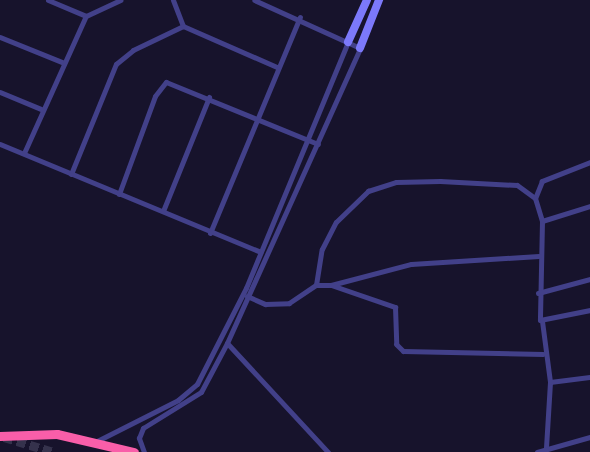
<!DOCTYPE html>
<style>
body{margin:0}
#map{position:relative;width:590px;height:452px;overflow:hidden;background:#17132c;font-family:"PT Sans",sans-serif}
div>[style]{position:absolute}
.motorway-tunnel>*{height:9px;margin-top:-4.5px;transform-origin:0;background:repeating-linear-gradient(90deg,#35324c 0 9px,transparent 0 13.5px)}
.minor>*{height:5px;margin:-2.5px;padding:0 2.5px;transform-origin:2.5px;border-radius:2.5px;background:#424089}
.secondary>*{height:8px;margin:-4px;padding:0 4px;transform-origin:4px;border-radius:4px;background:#7c79fa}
.motorway>*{height:9px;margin:-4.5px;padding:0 4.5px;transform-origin:4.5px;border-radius:4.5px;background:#f95ea9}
span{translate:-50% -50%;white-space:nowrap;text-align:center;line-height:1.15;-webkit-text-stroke:6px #17132c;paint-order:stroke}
</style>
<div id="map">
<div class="motorway-tunnel">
<div style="left:4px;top:437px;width:51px;rotate:17deg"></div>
</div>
<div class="minor">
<div style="left:48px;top:0;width:41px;rotate:22.8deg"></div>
<div style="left:173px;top:0;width:28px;rotate:69deg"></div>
<div style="left:0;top:37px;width:67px;rotate:22deg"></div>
<div style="left:0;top:92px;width:44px;rotate:22.5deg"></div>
<div style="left:0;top:144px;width:282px;rotate:22.5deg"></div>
<div style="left:24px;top:153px;width:150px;rotate:-65.7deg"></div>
<div style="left:86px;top:16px;width:38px;rotate:-25deg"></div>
<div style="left:590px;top:162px;width:52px;rotate:158.4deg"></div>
<div style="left:542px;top:181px;width:18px;rotate:112deg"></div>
<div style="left:535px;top:198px;width:24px;rotate:73deg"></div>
<div style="left:542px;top:221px;width:99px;rotate:91.2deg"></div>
<div style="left:540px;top:320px;width:51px;rotate:-11.3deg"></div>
<div style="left:71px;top:174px;width:119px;rotate:-67.8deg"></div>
<div style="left:116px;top:64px;width:22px;rotate:-39deg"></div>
<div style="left:133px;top:50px;width:55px;rotate:-25.6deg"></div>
<div style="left:183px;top:26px;width:103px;rotate:23.6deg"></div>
<div style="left:119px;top:194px;width:104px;rotate:-69.8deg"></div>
<div style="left:155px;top:96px;width:18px;rotate:-52deg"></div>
<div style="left:166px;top:82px;width:164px;rotate:22.2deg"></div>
<div style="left:163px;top:211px;width:123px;rotate:-68deg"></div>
<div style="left:542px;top:221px;width:50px;rotate:-17.4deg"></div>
<div style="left:210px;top:233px;width:234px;rotate:-67.4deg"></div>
<div style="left:316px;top:285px;width:36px;rotate:-81deg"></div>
<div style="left:322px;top:249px;width:30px;rotate:-63deg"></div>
<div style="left:336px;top:222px;width:45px;rotate:-44.1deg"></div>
<div style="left:368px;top:191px;width:29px;rotate:-18deg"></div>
<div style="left:396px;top:182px;width:44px;rotate:-1.3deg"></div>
<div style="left:440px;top:181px;width:77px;rotate:3deg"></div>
<div style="left:517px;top:185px;width:22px;rotate:36deg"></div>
<div style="left:331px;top:285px;width:83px;rotate:-14.7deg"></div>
<div style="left:411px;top:264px;width:128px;rotate:-3.6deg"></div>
<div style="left:538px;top:293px;width:54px;rotate:-15.1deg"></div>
<div style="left:247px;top:296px;width:20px;rotate:24deg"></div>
<div style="left:265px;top:304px;width:24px;rotate:-2deg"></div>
<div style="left:289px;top:303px;width:32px;rotate:-34deg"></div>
<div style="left:316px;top:285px;width:15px"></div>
<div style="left:331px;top:285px;width:68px;rotate:19deg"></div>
<div style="left:395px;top:307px;width:37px;rotate:88deg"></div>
<div style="left:396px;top:344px;width:10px;rotate:45deg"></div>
<div style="left:403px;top:351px;width:140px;rotate:1.2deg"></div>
<div style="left:542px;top:321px;width:62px;rotate:82.5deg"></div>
<div style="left:550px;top:382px;width:66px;rotate:93.5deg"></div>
<div style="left:227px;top:343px;width:149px;rotate:47.2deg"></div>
<div style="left:550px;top:382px;width:40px;rotate:-7.1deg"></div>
<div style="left:97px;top:441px;width:91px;rotate:-26.8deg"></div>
<div style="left:178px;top:400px;width:25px;rotate:-40deg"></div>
<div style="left:197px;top:384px;width:108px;rotate:-63deg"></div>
<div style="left:246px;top:288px;width:266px;rotate:-67.5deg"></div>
<div style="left:144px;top:452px;width:15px;rotate:-110deg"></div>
<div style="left:139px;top:438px;width:11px;rotate:-68deg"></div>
<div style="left:143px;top:428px;width:68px;rotate:-31.8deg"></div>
<div style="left:201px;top:392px;width:55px;rotate:-62deg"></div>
<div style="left:227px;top:343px;width:324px;rotate:-65.7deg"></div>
<div style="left:360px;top:48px;width:116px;rotate:-155.6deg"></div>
<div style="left:537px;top:452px;width:55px;rotate:-15.8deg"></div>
</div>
<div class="secondary">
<div style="left:348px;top:42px;width:46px;rotate:-65.7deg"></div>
<div style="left:360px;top:48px;width:52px;rotate:-68.4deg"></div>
</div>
<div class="motorway">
<div style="left:0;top:436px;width:57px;rotate:-2deg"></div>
<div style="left:57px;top:434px;width:79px;rotate:13.2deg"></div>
</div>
</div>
